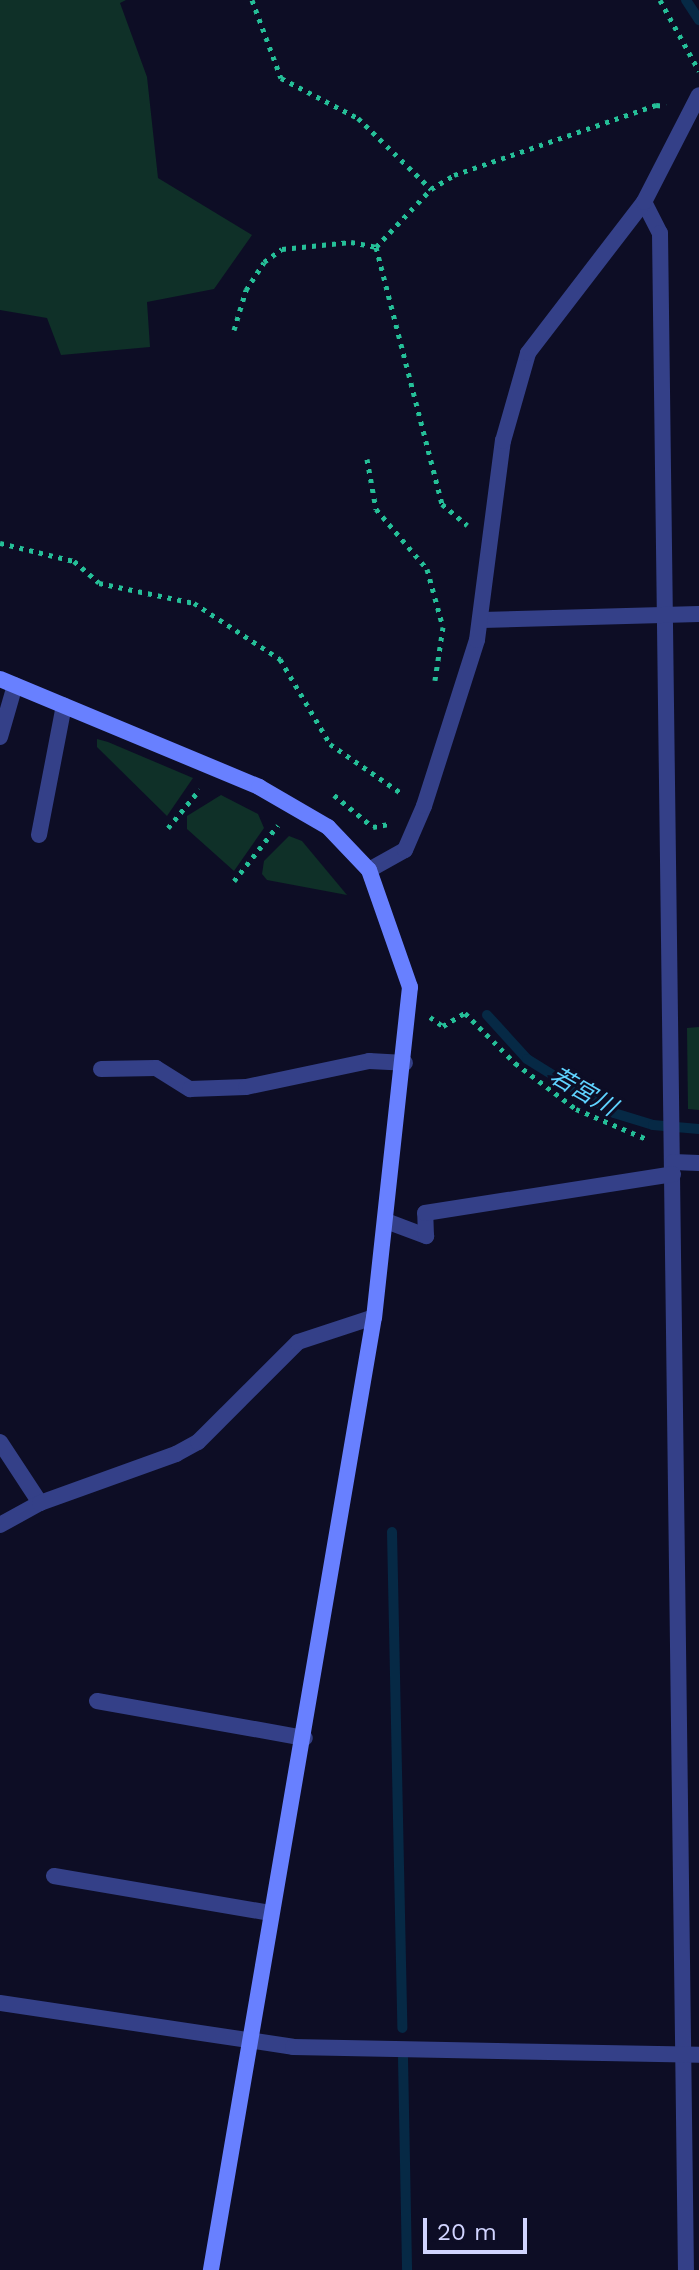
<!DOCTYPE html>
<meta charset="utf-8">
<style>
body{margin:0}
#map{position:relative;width:699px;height:2270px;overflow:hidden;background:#0d0d25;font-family:"Work Sans","Noto Sans JP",sans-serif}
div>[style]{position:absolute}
.green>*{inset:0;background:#0f3028}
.stream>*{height:10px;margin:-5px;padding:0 5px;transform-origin:5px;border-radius:5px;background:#062945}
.path>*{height:5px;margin-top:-2.5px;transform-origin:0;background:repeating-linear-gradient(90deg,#25bf98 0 4px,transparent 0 10px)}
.lane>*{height:16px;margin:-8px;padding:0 8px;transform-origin:8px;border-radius:8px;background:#344088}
.street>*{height:16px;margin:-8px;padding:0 8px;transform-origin:8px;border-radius:8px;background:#344088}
.secondary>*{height:16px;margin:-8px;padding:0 8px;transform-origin:8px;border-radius:8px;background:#6880ff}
span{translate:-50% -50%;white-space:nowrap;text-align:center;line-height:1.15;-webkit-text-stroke:6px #0d0d25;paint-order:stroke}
.water-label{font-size:24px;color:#5fd3ff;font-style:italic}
.scale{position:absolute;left:423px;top:2218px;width:104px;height:36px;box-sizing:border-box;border:4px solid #d1d4ff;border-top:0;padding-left:10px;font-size:24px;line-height:28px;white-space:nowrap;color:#d1d4ff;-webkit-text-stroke:6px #0d0d25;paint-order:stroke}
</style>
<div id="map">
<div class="green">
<div style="clip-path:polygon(0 0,126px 0,120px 3px,147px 77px,158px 178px,252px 235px,214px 289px,147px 302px,150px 347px,61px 355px,47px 318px,0 310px)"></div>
<div style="clip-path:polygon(97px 739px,108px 742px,193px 778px,167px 816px,97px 747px)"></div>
<div style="clip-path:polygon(221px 795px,258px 814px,264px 828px,234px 871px,187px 829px,187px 816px)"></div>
<div style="clip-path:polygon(289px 836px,302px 841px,347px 895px,267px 880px,262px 874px,264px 861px)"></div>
<div style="clip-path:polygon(699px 1027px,699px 1110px,688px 1109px,687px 1028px)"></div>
</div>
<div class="stream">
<div style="left:686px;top:0;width:24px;rotate:57deg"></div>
<div style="left:487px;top:1015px;width:59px;rotate:47.7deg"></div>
<div style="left:527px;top:1059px;width:102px;rotate:31.8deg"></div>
<div style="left:614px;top:1113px;width:41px;rotate:17.1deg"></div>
<div style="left:653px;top:1125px;width:46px;rotate:5deg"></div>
<div style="left:392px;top:1532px;width:496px;rotate:88.8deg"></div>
<div style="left:403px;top:2058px;width:212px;rotate:88.9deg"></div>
</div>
<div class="path">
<div style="left:252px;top:0;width:83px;rotate:69.6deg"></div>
<div style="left:281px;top:78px;width:87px;rotate:27.5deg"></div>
<div style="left:358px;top:118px;width:102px;rotate:44.2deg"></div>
<div style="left:660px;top:0;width:81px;rotate:61.2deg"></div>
<div style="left:376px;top:247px;width:80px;rotate:-46.5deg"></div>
<div style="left:431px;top:189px;width:27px;rotate:-31deg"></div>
<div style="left:454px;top:175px;width:214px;rotate:-19.1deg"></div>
<div style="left:656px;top:105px;width:10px;rotate:6deg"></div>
<div style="left:234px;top:330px;width:42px;rotate:-73.3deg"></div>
<div style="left:246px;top:290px;width:33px;rotate:-57deg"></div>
<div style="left:264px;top:262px;width:22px;rotate:-36deg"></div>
<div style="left:282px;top:249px;width:69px;rotate:-5.8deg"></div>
<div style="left:351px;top:242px;width:25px;rotate:11deg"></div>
<div style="left:376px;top:247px;width:265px;rotate:75.6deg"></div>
<div style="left:442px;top:504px;width:33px;rotate:40deg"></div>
<div style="left:367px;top:459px;width:51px;rotate:79.8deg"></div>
<div style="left:376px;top:509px;width:79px;rotate:49.6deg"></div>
<div style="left:427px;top:569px;width:60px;rotate:74.6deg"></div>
<div style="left:443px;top:627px;width:54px;rotate:98.6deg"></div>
<div style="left:0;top:543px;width:76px;rotate:13.7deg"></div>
<div style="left:74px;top:561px;width:33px;rotate:41deg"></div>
<div style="left:99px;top:583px;width:97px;rotate:11.9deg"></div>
<div style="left:194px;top:603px;width:103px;rotate:33.1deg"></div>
<div style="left:280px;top:659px;width:99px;rotate:59.5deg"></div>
<div style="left:330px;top:744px;width:86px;rotate:34.6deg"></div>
<div style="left:334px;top:795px;width:50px;rotate:39.4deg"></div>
<div style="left:373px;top:827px;width:16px;rotate:-11deg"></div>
<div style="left:168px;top:828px;width:50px;rotate:-50.6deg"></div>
<div style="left:234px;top:881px;width:71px;rotate:-51.8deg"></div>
<div style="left:430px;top:1017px;width:16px;rotate:35deg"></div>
<div style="left:443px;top:1026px;width:26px;rotate:-31deg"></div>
<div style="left:465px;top:1013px;width:71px;rotate:45deg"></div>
<div style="left:515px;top:1063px;width:76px;rotate:37deg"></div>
<div style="left:576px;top:1109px;width:79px;rotate:23deg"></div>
</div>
<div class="lane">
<div style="left:0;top:737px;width:54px;rotate:-73.9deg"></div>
<div style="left:39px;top:835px;width:132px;rotate:-79.1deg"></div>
<div style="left:101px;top:1069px;width:55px;rotate:-1deg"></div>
<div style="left:156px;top:1068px;width:40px;rotate:32deg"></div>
<div style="left:190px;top:1089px;width:56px;rotate:-2deg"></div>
<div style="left:246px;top:1087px;width:126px;rotate:-11.9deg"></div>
<div style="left:369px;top:1061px;width:36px;rotate:3deg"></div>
</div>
<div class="street">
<div style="left:644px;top:202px;width:35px;rotate:63deg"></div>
<div style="left:660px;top:233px;width:2037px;rotate:89.27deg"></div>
<div style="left:482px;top:620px;width:217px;rotate:-1.6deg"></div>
<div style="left:369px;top:870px;width:41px;rotate:-29.1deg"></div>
<div style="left:405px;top:850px;width:48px;rotate:-66.6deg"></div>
<div style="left:424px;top:806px;width:174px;rotate:-72.3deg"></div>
<div style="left:477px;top:640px;width:201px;rotate:-82.6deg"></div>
<div style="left:503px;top:441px;width:91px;rotate:-74.1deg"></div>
<div style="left:528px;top:353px;width:190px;rotate:-52.5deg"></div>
<div style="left:644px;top:202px;width:120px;rotate:-62.8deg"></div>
<div style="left:673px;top:1162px;width:26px;rotate:2deg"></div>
<div style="left:386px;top:1221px;width:43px;rotate:20.6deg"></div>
<div style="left:426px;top:1236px;width:23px;rotate:-92deg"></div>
<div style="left:425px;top:1213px;width:251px;rotate:-8.9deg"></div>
<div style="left:0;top:1442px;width:73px;rotate:56.7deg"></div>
<div style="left:0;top:1525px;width:46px;rotate:-28.8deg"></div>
<div style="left:40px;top:1503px;width:145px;rotate:-19.8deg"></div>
<div style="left:176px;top:1454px;width:25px;rotate:-29deg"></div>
<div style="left:198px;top:1442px;width:141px;rotate:-45deg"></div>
<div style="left:298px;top:1342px;width:80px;rotate:-18.2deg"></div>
<div style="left:97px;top:1701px;width:211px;rotate:10.1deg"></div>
<div style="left:54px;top:1876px;width:220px;rotate:9.7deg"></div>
<div style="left:0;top:2003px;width:296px;rotate:8.5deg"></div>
<div style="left:293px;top:2047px;width:406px;rotate:1.1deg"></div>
</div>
<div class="secondary">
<div style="left:0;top:679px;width:281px;rotate:22.6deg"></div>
<div style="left:259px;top:787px;width:80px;rotate:30.1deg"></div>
<div style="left:328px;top:827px;width:59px;rotate:46.4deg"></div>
<div style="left:369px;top:870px;width:124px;rotate:70.7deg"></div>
<div style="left:410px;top:987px;width:332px;rotate:96.2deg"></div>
<div style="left:374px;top:1317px;width:967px;rotate:99.71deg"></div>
</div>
<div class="water-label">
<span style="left:583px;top:1092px;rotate:30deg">若宮川</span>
</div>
<div class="scale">20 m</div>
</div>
